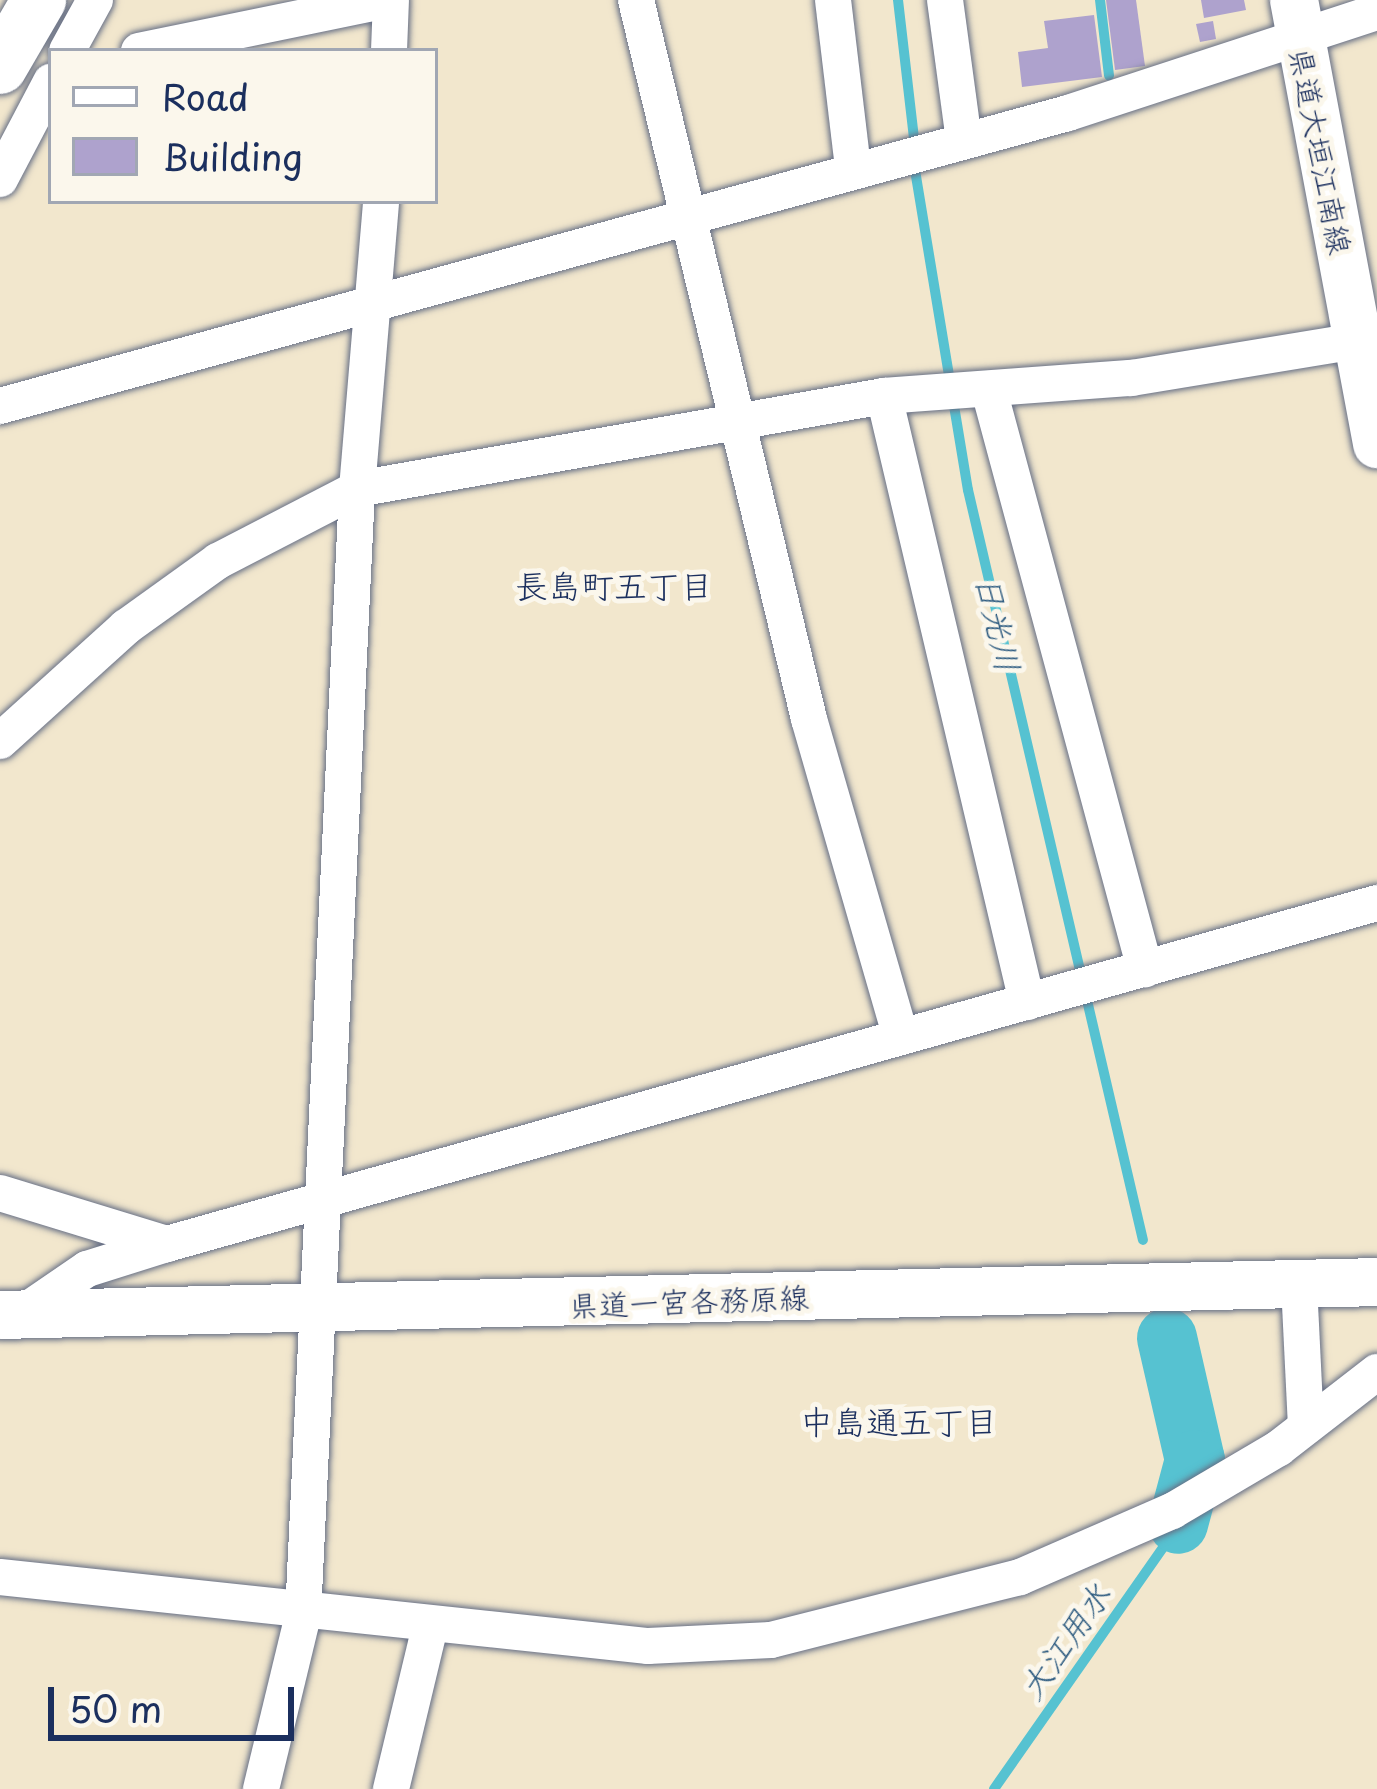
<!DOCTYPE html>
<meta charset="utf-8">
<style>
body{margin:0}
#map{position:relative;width:1377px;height:1789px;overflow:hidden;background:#f2e7cd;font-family:"Playpen Sans","Klee One",sans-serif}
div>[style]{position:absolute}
.stream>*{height:10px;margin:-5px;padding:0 5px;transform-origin:5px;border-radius:5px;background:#56c2d1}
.river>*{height:60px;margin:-30px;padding:0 30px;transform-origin:30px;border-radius:30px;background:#56c2d1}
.building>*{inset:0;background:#aea2cd}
.roads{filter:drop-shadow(0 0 3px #666f85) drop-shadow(0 0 3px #666f85)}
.minor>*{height:36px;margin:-18px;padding:0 18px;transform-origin:18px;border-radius:18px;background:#fff}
.major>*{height:48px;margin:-24px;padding:0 24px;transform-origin:24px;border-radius:24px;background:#fff}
.highway>*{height:54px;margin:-27px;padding:0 27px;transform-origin:27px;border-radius:27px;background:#fff}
span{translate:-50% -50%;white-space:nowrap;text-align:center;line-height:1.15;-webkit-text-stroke:10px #fbf7ec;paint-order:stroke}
.street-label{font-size:30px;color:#1b2f5e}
.neighbourhood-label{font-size:33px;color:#1b2f5e}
.water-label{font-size:33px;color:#2d5b80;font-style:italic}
.legend{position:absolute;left:48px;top:48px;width:390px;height:156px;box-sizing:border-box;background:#fbf7ec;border:3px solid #a1a7b3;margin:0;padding:15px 21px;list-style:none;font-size:36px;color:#1b2f5e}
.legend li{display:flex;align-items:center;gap:24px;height:60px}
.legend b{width:60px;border:3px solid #a1a7b3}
.scale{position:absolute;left:48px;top:1687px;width:246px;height:54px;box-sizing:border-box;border:6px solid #1b2f5e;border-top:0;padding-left:15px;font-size:36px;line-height:42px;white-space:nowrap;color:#1b2f5e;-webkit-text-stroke:9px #fbf7ec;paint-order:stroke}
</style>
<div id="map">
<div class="stream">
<div style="left:898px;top:0;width:147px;rotate:83.4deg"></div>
<div style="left:1100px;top:0;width:76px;rotate:83.2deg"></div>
<div style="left:914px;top:164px;width:330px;rotate:80.6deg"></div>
<div style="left:968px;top:490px;width:770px;rotate:76.87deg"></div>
<div style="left:994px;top:1789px;width:326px;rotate:-55deg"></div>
</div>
<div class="river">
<div style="left:1167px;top:1338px;width:125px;rotate:77.1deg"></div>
<div style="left:1195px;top:1460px;width:66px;rotate:104.9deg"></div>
</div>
<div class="building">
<div style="clip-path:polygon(1106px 0,1136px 0,1145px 66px,1115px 70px)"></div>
<div style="clip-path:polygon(1201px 0,1244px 0,1246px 10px,1204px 18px)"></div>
<div style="clip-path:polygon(1094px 15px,1102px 77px,1022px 87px,1018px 52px,1048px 48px,1044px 21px)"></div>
<div style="clip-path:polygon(1213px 21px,1216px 39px,1200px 42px,1196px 24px)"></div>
</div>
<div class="roads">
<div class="minor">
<div style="left:636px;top:0;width:740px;rotate:76.47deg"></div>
<div style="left:809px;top:719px;width:331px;rotate:73.9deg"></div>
<div style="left:833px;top:0;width:168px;rotate:83.2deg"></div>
<div style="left:945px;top:0;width:141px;rotate:82.3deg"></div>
<div style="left:67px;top:51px;width:58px;rotate:-61.2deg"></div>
<div style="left:139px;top:51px;width:253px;rotate:-11.6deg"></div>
<div style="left:389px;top:51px;width:51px;rotate:-87.8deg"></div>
<div style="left:0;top:179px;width:110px;rotate:-62.3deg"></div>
<div style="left:990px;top:394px;width:596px;rotate:74.91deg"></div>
<div style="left:884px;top:396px;width:623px;rotate:76.72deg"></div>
<div style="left:0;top:406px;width:1107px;rotate:-15.34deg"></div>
<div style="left:1068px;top:113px;width:325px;rotate:-18.1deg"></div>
<div style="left:0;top:741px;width:170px;rotate:-42.1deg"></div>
<div style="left:126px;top:627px;width:113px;rotate:-35.7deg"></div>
<div style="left:218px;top:561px;width:157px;rotate:-27.4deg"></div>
<div style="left:357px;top:489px;width:535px;rotate:-10.01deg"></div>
<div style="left:884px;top:396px;width:248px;rotate:-4.2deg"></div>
<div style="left:1131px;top:378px;width:229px;rotate:-9.3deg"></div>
<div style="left:0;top:1193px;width:175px;rotate:17deg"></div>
<div style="left:1299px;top:1284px;width:142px;rotate:87.2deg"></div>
<div style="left:21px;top:1314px;width:80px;rotate:-34.3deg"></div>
<div style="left:87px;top:1269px;width:84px;rotate:-17.4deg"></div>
<div style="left:167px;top:1244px;width:1257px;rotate:-15.74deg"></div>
<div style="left:0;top:1577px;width:652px;rotate:6.08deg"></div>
<div style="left:648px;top:1646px;width:123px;rotate:-2.8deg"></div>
<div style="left:771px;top:1640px;width:257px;rotate:-14.2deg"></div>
<div style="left:1020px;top:1577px;width:166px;rotate:-23.5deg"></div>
<div style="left:1172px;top:1511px;width:124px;rotate:-30.5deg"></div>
<div style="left:1279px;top:1448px;width:124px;rotate:-37.8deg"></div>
<div style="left:261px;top:1789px;width:179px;rotate:-76.4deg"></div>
<div style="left:303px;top:1615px;width:1127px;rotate:-87.25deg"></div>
<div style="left:357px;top:489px;width:289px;rotate:-85.2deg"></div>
<div style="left:391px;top:1789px;width:168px;rotate:-76.5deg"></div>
</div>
<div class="major">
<div style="left:1294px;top:0;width:452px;rotate:79.4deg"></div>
<div style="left:0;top:1315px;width:1377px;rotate:-1.37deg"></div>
</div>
<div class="highway">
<div style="left:0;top:67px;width:78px;rotate:-59.8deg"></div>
</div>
</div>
<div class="street-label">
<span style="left:1321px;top:151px;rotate:79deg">県道大垣江南線</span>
<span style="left:689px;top:1301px;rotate:-2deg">県道一宮各務原線</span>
</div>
<div class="neighbourhood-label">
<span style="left:614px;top:585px">長島町五丁目</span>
<span style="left:899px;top:1421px">中島通五丁目</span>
</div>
<div class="water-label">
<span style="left:999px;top:623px;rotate:77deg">日光川</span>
<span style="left:1064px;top:1641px;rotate:-55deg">大江用水</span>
</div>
<ul class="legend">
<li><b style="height:15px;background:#fff"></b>Road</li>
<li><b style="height:33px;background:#aea2cd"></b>Building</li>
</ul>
<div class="scale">50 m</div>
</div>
